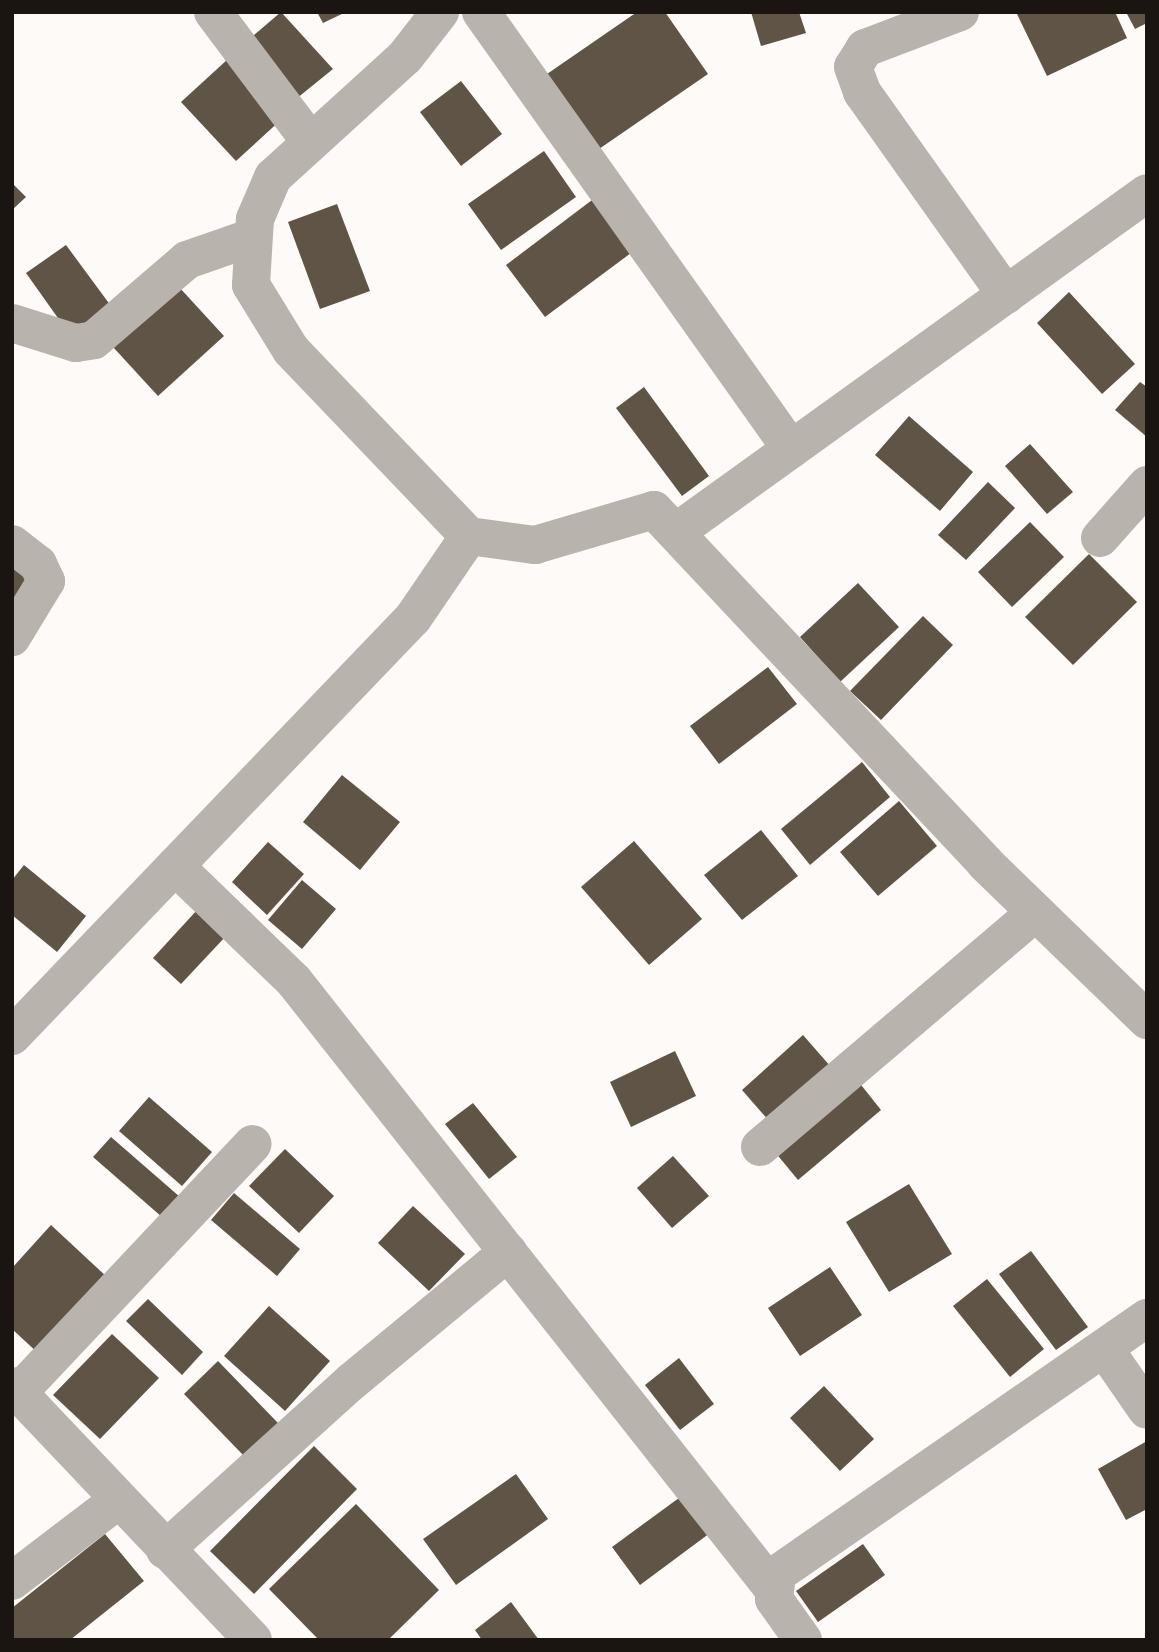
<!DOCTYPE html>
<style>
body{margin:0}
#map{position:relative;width:1159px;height:1652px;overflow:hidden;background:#fdfaf7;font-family:Lato,sans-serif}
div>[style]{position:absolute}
.building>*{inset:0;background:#5f5446}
.minor>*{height:38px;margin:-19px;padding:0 19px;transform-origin:19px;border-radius:19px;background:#b8b3ac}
span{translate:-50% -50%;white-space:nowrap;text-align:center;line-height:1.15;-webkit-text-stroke:7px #fff;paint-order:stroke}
.frame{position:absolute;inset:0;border:14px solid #1a1510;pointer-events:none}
</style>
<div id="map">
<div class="building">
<div style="clip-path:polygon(281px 12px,333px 69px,296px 99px,247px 41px)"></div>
<div style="clip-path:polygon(317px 12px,346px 12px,323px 23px)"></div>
<div style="clip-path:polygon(637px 12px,665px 12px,708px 74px,599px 149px,547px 74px)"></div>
<div style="clip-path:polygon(751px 12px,799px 12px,806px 33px,761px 46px)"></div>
<div style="clip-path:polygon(1016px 12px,1115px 12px,1127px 38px,1047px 76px)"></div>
<div style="clip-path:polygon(1126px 12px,1147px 12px,1147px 23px,1135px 29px)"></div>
<div style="clip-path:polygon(228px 59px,283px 118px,236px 161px,181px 102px)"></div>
<div style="clip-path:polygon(461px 81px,502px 134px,461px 166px,420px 112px)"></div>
<div style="clip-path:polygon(544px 151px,576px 197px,501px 250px,468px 204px)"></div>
<div style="clip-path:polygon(12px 183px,26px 197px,12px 210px)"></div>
<div style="clip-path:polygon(600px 194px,639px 247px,545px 317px,506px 265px)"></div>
<div style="clip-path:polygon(337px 204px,370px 291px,320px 309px,288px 222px)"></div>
<div style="clip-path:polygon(66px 245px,111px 306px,70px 335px,26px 273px)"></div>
<div style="clip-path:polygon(179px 287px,224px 336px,158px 396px,113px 347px)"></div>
<div style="clip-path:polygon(1069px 292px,1135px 364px,1102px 394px,1037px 323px)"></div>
<div style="clip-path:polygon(1140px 382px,1147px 387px,1147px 437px,1115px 410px)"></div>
<div style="clip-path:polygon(644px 387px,709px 476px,682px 496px,616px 408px)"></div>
<div style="clip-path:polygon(909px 416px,973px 472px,940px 511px,875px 455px)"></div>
<div style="clip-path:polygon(1030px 444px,1073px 492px,1047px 514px,1005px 466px)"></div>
<div style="clip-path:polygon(988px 482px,1015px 508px,966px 560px,938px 535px)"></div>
<div style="clip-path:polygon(1030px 522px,1064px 557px,1012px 607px,978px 572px)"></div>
<div style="clip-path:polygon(1089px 554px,1137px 602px,1073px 665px,1025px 617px)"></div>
<div style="clip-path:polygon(12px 560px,40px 584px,12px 616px)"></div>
<div style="clip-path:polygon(858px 583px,899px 627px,840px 682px,800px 637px)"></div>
<div style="clip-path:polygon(923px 616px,953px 645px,881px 720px,850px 691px)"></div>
<div style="clip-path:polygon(768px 667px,797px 704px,719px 764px,690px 726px)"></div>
<div style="clip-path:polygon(862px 762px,890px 797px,810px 865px,781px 829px)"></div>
<div style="clip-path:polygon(342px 775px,400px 822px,360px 870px,303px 822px)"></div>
<div style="clip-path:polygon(899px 801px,937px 846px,878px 896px,840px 852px)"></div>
<div style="clip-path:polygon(761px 830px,798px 876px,742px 920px,704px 875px)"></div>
<div style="clip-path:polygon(634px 841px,702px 919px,649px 965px,581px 887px)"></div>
<div style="clip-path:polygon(268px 842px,304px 874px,267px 915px,232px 882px)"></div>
<div style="clip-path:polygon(24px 865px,86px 916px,57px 952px,12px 915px,12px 880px)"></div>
<div style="clip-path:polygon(302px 880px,336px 909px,302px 949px,268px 920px)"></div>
<div style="clip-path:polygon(198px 909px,226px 936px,181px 984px,153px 958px)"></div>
<div style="clip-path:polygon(803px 1035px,831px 1067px,770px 1122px,742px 1090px)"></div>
<div style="clip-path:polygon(675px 1051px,696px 1096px,631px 1127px,610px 1082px)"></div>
<div style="clip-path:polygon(854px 1076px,881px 1110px,798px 1180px,770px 1146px)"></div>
<div style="clip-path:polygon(149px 1097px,212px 1152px,182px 1186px,119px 1131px)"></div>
<div style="clip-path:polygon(473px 1103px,517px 1157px,489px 1179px,445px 1124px)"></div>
<div style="clip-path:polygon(111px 1137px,180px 1197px,162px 1217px,93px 1157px)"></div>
<div style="clip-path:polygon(285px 1149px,334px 1196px,299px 1233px,249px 1186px)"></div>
<div style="clip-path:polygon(673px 1156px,709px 1196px,672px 1228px,637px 1188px)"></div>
<div style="clip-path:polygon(909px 1184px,952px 1254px,889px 1292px,846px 1222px)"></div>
<div style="clip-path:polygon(234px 1193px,300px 1249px,277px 1276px,211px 1220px)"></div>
<div style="clip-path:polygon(413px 1206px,465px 1254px,429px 1291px,378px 1243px)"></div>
<div style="clip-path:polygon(51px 1225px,108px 1278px,39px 1354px,12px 1329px,12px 1268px)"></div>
<div style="clip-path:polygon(1031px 1251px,1088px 1327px,1056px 1350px,999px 1274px)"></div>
<div style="clip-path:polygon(830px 1267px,862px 1315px,800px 1356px,768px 1308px)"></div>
<div style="clip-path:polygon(987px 1279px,1044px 1349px,1010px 1377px,953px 1306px)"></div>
<div style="clip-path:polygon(148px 1299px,203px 1352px,182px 1375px,126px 1321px)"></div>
<div style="clip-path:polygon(269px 1306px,330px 1361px,285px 1411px,224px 1356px)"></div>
<div style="clip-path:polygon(112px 1334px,159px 1378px,100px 1439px,53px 1395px)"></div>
<div style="clip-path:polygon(679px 1358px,714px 1404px,680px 1430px,645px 1385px)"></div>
<div style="clip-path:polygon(218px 1361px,278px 1423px,244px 1456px,184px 1394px)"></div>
<div style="clip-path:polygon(824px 1386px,874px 1439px,840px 1471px,790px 1418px)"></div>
<div style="clip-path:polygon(1147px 1441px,1147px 1509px,1126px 1520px,1098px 1469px)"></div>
<div style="clip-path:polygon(314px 1446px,357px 1489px,254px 1594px,210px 1551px)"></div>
<div style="clip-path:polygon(516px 1474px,548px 1519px,456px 1585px,423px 1539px)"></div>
<div style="clip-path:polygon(683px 1495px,710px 1533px,640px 1585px,612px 1547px)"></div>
<div style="clip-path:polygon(356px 1504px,439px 1590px,388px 1640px,319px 1640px,269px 1589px)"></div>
<div style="clip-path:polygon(105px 1534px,144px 1581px,70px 1640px,12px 1640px,12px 1608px)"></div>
<div style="clip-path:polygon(863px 1544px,885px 1575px,818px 1622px,796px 1591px)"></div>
<div style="clip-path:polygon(511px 1602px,539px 1640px,482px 1640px,475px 1630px)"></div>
</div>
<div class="minor">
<div style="left:213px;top:12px;width:161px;rotate:53.1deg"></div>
<div style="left:440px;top:12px;width:57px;rotate:127.9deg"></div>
<div style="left:405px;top:57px;width:178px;rotate:137.7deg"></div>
<div style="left:273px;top:177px;width:46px;rotate:113.2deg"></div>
<div style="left:255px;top:219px;width:66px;rotate:93.5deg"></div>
<div style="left:251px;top:285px;width:76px;rotate:58.4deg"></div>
<div style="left:291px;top:350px;width:257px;rotate:46.3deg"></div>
<div style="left:469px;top:536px;width:67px;rotate:7.8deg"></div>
<div style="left:535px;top:545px;width:124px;rotate:-16.4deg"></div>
<div style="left:654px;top:510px;width:484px;rotate:46.8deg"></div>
<div style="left:985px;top:863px;width:226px;rotate:44.1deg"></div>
<div style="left:481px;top:12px;width:536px;rotate:54.65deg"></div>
<div style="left:960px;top:12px;width:102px;rotate:159.2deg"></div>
<div style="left:865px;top:48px;width:22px;rotate:122deg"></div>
<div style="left:853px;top:67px;width:27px;rotate:70deg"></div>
<div style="left:862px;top:92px;width:249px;rotate:54.6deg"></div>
<div style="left:12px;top:323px;width:67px;rotate:17.4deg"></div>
<div style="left:76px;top:343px;width:18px;rotate:-9deg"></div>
<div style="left:94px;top:340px;width:123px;rotate:-40.7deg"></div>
<div style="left:187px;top:260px;width:70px;rotate:-19.2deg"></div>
<div style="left:676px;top:532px;width:580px;rotate:-35.74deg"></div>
<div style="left:1100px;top:538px;width:71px;rotate:-48.4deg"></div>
<div style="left:12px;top:544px;width:33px;rotate:38deg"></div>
<div style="left:38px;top:564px;width:19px;rotate:65deg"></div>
<div style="left:46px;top:581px;width:66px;rotate:121.3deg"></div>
<div style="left:175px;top:866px;width:165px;rotate:44deg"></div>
<div style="left:294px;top:981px;width:770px;rotate:51.75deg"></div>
<div style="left:12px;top:1036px;width:579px;rotate:-46.19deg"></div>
<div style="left:413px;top:618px;width:99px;rotate:-55.7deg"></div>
<div style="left:760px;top:1147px;width:362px;rotate:-40.4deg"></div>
<div style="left:1104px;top:1348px;width:75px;rotate:55.3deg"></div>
<div style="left:12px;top:1386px;width:350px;rotate:46.5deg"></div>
<div style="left:18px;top:1393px;width:342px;rotate:-46.7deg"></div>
<div style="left:165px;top:1550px;width:251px;rotate:-42.1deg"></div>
<div style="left:351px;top:1382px;width:204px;rotate:-39.6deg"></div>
<div style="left:12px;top:1581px;width:132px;rotate:-37.3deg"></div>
<div style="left:803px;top:1640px;width:50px;rotate:-125.3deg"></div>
<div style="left:774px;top:1599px;width:25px;rotate:-83deg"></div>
<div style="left:777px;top:1574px;width:450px;rotate:-34.7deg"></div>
</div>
<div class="frame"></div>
</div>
